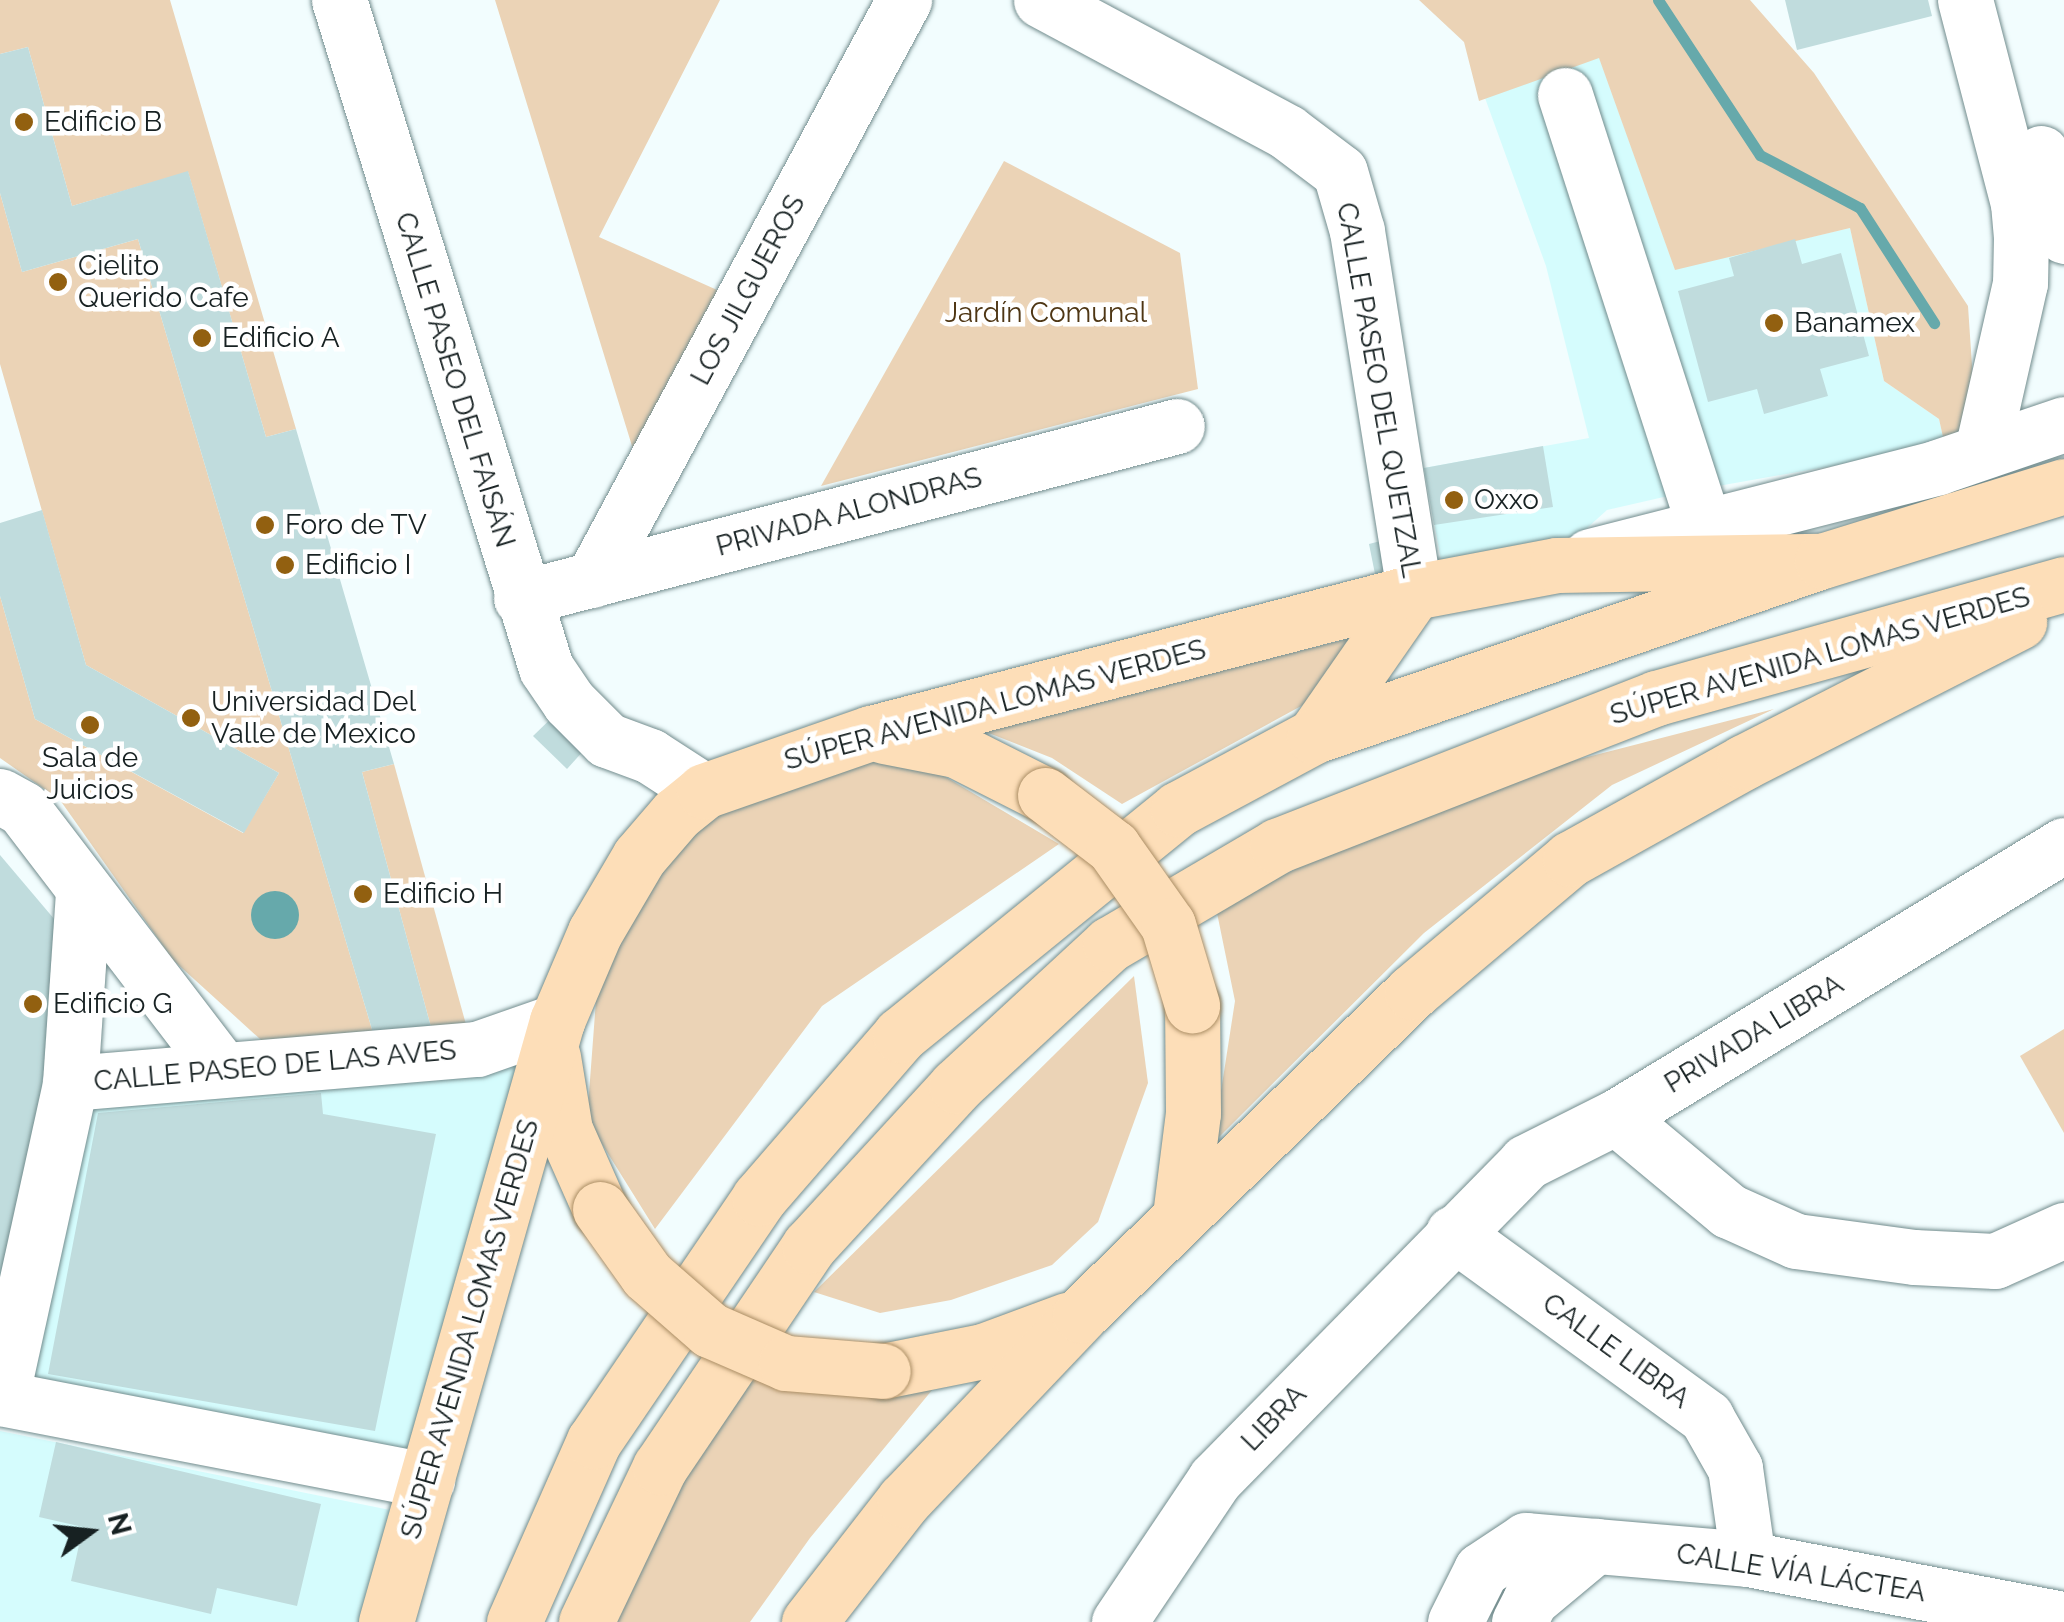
<!DOCTYPE html>
<meta charset="utf-8">
<style>
body{margin:0}
#map{position:relative;width:2064px;height:1622px;overflow:hidden;background:#f2fdfe;font-family:Raleway,sans-serif}
div>[style]{position:absolute}
.built>*{inset:0;background:#d5fcfd}
.green>*{inset:0;background:#ebd3b6}
.water>*{inset:0;background:#66a9ab}
.round{border-radius:50%}
.stream>*{height:11px;margin:-5.5px;padding:0 5.5px;transform-origin:5.5px;border-radius:5.5px;background:#66a9ab}
.building>*{inset:0;background:#c0dcdd}
.roads{filter:drop-shadow(0 0 2px #728c8d) drop-shadow(0 0 2px #728c8d)}
.minor>*{height:55px;margin:-27.5px;padding:0 27.5px;transform-origin:27.5px;border-radius:27.5px;background:#fff}
.major>*{height:55px;margin:-27.5px;padding:0 27.5px;transform-origin:27.5px;border-radius:27.5px;background:#fddeb8}
.bridges{filter:drop-shadow(0 0 2px #ab8e65) drop-shadow(0 0 2px #ab8e65)}
.major-bridge>*{height:55px;margin:-27.5px;padding:0 27.5px;transform-origin:27.5px;border-radius:27.5px;background:#fddeb8}
.dots>*{width:28px;height:28px;translate:-50% -50%;box-sizing:border-box;border:5px solid #fff;border-radius:50%}
span{translate:-50% -50%;white-space:nowrap;text-align:center;line-height:1.15;-webkit-text-stroke:9px #fff;paint-order:stroke}
.poi-label{font-size:28px;color:#172122}
.left{translate:0 -50%;text-align:left}
.street-label{font-size:28px;color:#172122}
.park-label{font-size:28px;color:#4e3614}
.north{position:absolute;left:40px;top:1482px;width:100px;height:100px;-webkit-text-stroke:8px #fff;paint-order:stroke;rotate:75deg;font-size:28px;font-weight:700;line-height:40px;text-align:center;color:#172122}
.north::after{content:'';display:block;margin:auto;width:35px;height:45px;background:#172122;clip-path:polygon(50% 0,100% 100%,50% 72%,0 100%)}
</style>
<div id="map">
<div class="built">
<div style="clip-path:polygon(1599px 57px,1675px 269px,1850px 228px,1884px 381px,1939px 419px,1945px 446px,1690px 491px,1607px 510px,1556px 556px,1443px 571px,1424px 468px,1589px 438px,1546px 266px,1485px 98px)"></div>
<div style="clip-path:polygon(531px 1063px,421px 1461px,18px 1383px,71px 1096px)"></div>
<div style="clip-path:polygon(0 1431px,400px 1512px,368px 1622px,0 1622px)"></div>
</div>
<div class="green">
<div style="clip-path:polygon(0 0,170px 0,296px 429px,266px 437px,188px 172px,72px 206px,28px 47px,0 54px)"></div>
<div style="clip-path:polygon(495px 0,720px 0,599px 237px,726px 294px,636px 459px)"></div>
<div style="clip-path:polygon(1419px 0,1750px 0,1814px 73px,1968px 306px,1977px 440px,1945px 446px,1939px 419px,1884px 381px,1850px 228px,1675px 270px,1599px 58px,1479px 101px,1464px 42px)"></div>
<div style="clip-path:polygon(1004px 161px,1180px 253px,1198px 389px,821px 486px)"></div>
<div style="clip-path:polygon(0 193px,22px 272px,138px 239px,376px 1043px,271px 1049px,173px 960px,60px 800px,0 758px,0 596px,35px 719px,243px 833px,279px 773px,86px 665px,0 364px)"></div>
<div style="clip-path:polygon(1359px 636px,1314px 699px,1122px 804px,1052px 758px,981px 730px)"></div>
<div style="clip-path:polygon(1774px 709px,1612px 785px,1424px 933px,1213px 1143px,1235px 1001px,1216px 908px,1336px 849px,1502px 779px)"></div>
<div style="clip-path:polygon(862px 757px,944px 776px,1059px 844px,822px 1006px,655px 1229px,587px 1120px,597px 987px,655px 863px,745px 796px)"></div>
<div style="clip-path:polygon(394px 764px,470px 1039px,435px 1042px,362px 772px)"></div>
<div style="clip-path:polygon(1134px 976px,1148px 1083px,1098px 1222px,1052px 1265px,951px 1300px,880px 1313px,814px 1292px)"></div>
<div style="clip-path:polygon(2064px 1029px,2064px 1133px,2020px 1056px)"></div>
<div style="clip-path:polygon(733px 1376px,942px 1378px,810px 1538px,750px 1622px,602px 1622px)"></div>
</div>
<div class="water">
<div class="round" style="left:251px;top:891px;width:48px;height:48px"></div>
</div>
<div class="stream">
<div style="left:1658px;top:0;width:186px;rotate:56.7deg"></div>
<div style="left:1760px;top:155px;width:113px;rotate:27.9deg"></div>
<div style="left:1860px;top:208px;width:137px;rotate:57.2deg"></div>
</div>
<div class="building">
<div style="clip-path:polygon(1785px 0,1928px 0,1932px 16px,1797px 50px)"></div>
<div style="clip-path:polygon(28px 47px,72px 206px,188px 171px,266px 437px,296px 429px,394px 764px,362px 772px,435px 1042px,376px 1043px,138px 239px,22px 272px,0 193px,0 54px)"></div>
<div style="clip-path:polygon(1795px 239px,1802px 264px,1841px 253px,1869px 356px,1820px 369px,1828px 396px,1764px 414px,1757px 389px,1708px 402px,1678px 291px,1734px 276px,1729px 258px)"></div>
<div style="clip-path:polygon(1543px 446px,1553px 507px,1434px 525px,1424px 468px)"></div>
<div style="clip-path:polygon(42px 510px,86px 665px,279px 773px,244px 833px,35px 719px,0 596px,0 523px)"></div>
<div style="clip-path:polygon(1404px 535px,1378px 589px,1369px 544px)"></div>
<div style="clip-path:polygon(564px 706px,595px 738px,567px 769px,533px 736px)"></div>
<div style="clip-path:polygon(0 855px,55px 920px,68px 944px,0 1361px)"></div>
<div style="clip-path:polygon(321px 1093px,323px 1114px,436px 1134px,375px 1431px,48px 1374px,98px 1113px)"></div>
<div style="clip-path:polygon(56px 1442px,321px 1504px,297px 1606px,217px 1588px,211px 1614px,71px 1581px,83px 1527px,39px 1517px)"></div>
</div>
<div class="roads">
<div class="minor">
<div style="left:339px;top:0;width:699px;rotate:72.78deg"></div>
<div style="left:546px;top:668px;width:41px;rotate:55.9deg"></div>
<div style="left:569px;top:702px;width:54px;rotate:45deg"></div>
<div style="left:607px;top:740px;width:46px;rotate:20.4deg"></div>
<div style="left:650px;top:756px;width:64px;rotate:32.9deg"></div>
<div style="left:1041px;top:0;width:279px;rotate:28.2deg"></div>
<div style="left:1287px;top:132px;width:66px;rotate:37deg"></div>
<div style="left:1340px;top:172px;width:61px;rotate:73.9deg"></div>
<div style="left:1357px;top:231px;width:365px;rotate:81deg"></div>
<div style="left:1965px;top:0;width:210px;rotate:75.4deg"></div>
<div style="left:2018px;top:203px;width:34px;rotate:85deg"></div>
<div style="left:2021px;top:237px;width:46px;rotate:91.2deg"></div>
<div style="left:2020px;top:283px;width:171px;rotate:102.8deg"></div>
<div style="left:1565px;top:95px;width:452px;rotate:72.1deg"></div>
<div style="left:2041px;top:153px;width:86px;rotate:74.5deg"></div>
<div style="left:1590px;top:556px;width:359px;rotate:-14.3deg"></div>
<div style="left:1938px;top:467px;width:133px;rotate:-18.8deg"></div>
<div style="left:592px;top:580px;width:659px;rotate:-61.72deg"></div>
<div style="left:521px;top:598px;width:678px;rotate:-14.69deg"></div>
<div style="left:0;top:796px;width:26px;rotate:29deg"></div>
<div style="left:23px;top:809px;width:325px;rotate:52.6deg"></div>
<div style="left:70px;top:1083px;width:408px;rotate:-4.8deg"></div>
<div style="left:477px;top:1049px;width:85px;rotate:-19.3deg"></div>
<div style="left:1616px;top:1117px;width:147px;rotate:39.8deg"></div>
<div style="left:1729px;top:1211px;width:73px;rotate:24.1deg"></div>
<div style="left:1796px;top:1241px;width:119px;rotate:7.7deg"></div>
<div style="left:1914px;top:1257px;width:81px;rotate:2.8deg"></div>
<div style="left:1995px;top:1261px;width:76px;rotate:-24.2deg"></div>
<div style="left:1453px;top:1233px;width:313px;rotate:36deg"></div>
<div style="left:1706px;top:1417px;width:59px;rotate:60.4deg"></div>
<div style="left:1735px;top:1468px;width:92px;rotate:81.9deg"></div>
<div style="left:0;top:1398px;width:435px;rotate:10.9deg"></div>
<div style="left:1px;top:1398px;width:322px;rotate:-77.6deg"></div>
<div style="left:70px;top:1083px;width:193px;rotate:-86.1deg"></div>
<div style="left:1119px;top:1622px;width:172px;rotate:-56.1deg"></div>
<div style="left:1215px;top:1479px;width:444px;rotate:-45.5deg"></div>
<div style="left:1526px;top:1162px;width:101px;rotate:-26.6deg"></div>
<div style="left:1616px;top:1117px;width:524px;rotate:-31.26deg"></div>
<div style="left:1455px;top:1622px;width:58px;rotate:-63.4deg"></div>
<div style="left:1481px;top:1570px;width:54px;rotate:-33.7deg"></div>
<div style="left:1526px;top:1540px;width:223px;rotate:4.9deg"></div>
<div style="left:1748px;top:1559px;width:322px;rotate:10.8deg"></div>
<div style="left:1519px;top:1622px;width:25px;rotate:-63deg"></div>
<div style="left:1530px;top:1600px;width:85px;rotate:-39.7deg"></div>
</div>
<div class="major">
<div style="left:884px;top:736px;width:73px;rotate:11deg"></div>
<div style="left:956px;top:750px;width:100px;rotate:26.8deg"></div>
<div style="left:1314px;top:736px;width:175px;rotate:-55.2deg"></div>
<div style="left:553px;top:1057px;width:74px;rotate:80.7deg"></div>
<div style="left:565px;top:1130px;width:86px;rotate:66.1deg"></div>
<div style="left:1180px;top:1216px;width:104px;rotate:-82.8deg"></div>
<div style="left:1193px;top:1113px;width:108px;rotate:-90.5deg"></div>
<div style="left:883px;top:1371px;width:102px;rotate:-11.3deg"></div>
<div style="left:983px;top:1351px;width:90px;rotate:-20.3deg"></div>
<div style="left:386px;top:1622px;width:625px;rotate:-74.12deg"></div>
<div style="left:557px;top:1021px;width:97px;rotate:-66.9deg"></div>
<div style="left:595px;top:932px;width:87px;rotate:-59.6deg"></div>
<div style="left:639px;top:857px;width:57px;rotate:-49.3deg"></div>
<div style="left:676px;top:814px;width:36px;rotate:-39deg"></div>
<div style="left:704px;top:791px;width:177px;rotate:-19.2deg"></div>
<div style="left:871px;top:733px;width:561px;rotate:-14.56deg"></div>
<div style="left:1414px;top:592px;width:146px;rotate:-10.7deg"></div>
<div style="left:1557px;top:565px;width:265px;rotate:-0.9deg"></div>
<div style="left:514px;top:1622px;width:198px;rotate:-66.2deg"></div>
<div style="left:594px;top:1441px;width:294px;rotate:-55.8deg"></div>
<div style="left:759px;top:1198px;width:216px;rotate:-49.1deg"></div>
<div style="left:900px;top:1035px;width:358px;rotate:-39.1deg"></div>
<div style="left:1178px;top:809px;width:154px;rotate:-28.2deg"></div>
<div style="left:1314px;top:736px;width:537px;rotate:-19.01deg"></div>
<div style="left:1822px;top:561px;width:253px;rotate:-17.2deg"></div>
<div style="left:586px;top:1622px;width:172px;rotate:-64.5deg"></div>
<div style="left:660px;top:1467px;width:267px;rotate:-56deg"></div>
<div style="left:809px;top:1246px;width:217px;rotate:-47.4deg"></div>
<div style="left:956px;top:1086px;width:209px;rotate:-42.7deg"></div>
<div style="left:1110px;top:944px;width:194px;rotate:-30.4deg"></div>
<div style="left:1277px;top:846px;width:407px;rotate:-21.3deg"></div>
<div style="left:1656px;top:698px;width:424px;rotate:-15.6deg"></div>
<div style="left:809px;top:1622px;width:155px;rotate:-52.1deg"></div>
<div style="left:904px;top:1500px;width:255px;rotate:-46.4deg"></div>
<div style="left:1080px;top:1315px;width:463px;rotate:-44.2deg"></div>
<div style="left:1412px;top:992px;width:207px;rotate:-40.1deg"></div>
<div style="left:1570px;top:859px;width:199px;rotate:-29.1deg"></div>
<div style="left:1744px;top:762px;width:309px;rotate:-27deg"></div>
</div>
</div>
<div class="bridges">
<div class="major-bridge">
<div style="left:1045px;top:795px;width:86px;rotate:37.4deg"></div>
<div style="left:1113px;top:847px;width:95px;rotate:54.8deg"></div>
<div style="left:1168px;top:925px;width:84px;rotate:73.3deg"></div>
<div style="left:600px;top:1209px;width:81px;rotate:54.5deg"></div>
<div style="left:647px;top:1275px;width:84px;rotate:41.1deg"></div>
<div style="left:710px;top:1330px;width:83px;rotate:23.5deg"></div>
<div style="left:786px;top:1363px;width:97px;rotate:4.7deg"></div>
</div>
</div>
<div class="dots">
<div style="left:24px;top:122px;background:#926010"></div>
<div style="left:58px;top:282px;background:#926010"></div>
<div style="left:1774px;top:323px;background:#926010"></div>
<div style="left:202px;top:338px;background:#926010"></div>
<div style="left:1454px;top:500px;background:#926010"></div>
<div style="left:265px;top:525px;background:#926010"></div>
<div style="left:285px;top:565px;background:#926010"></div>
<div style="left:191px;top:718px;background:#926010"></div>
<div style="left:90px;top:725px;background:#926010"></div>
<div style="left:363px;top:894px;background:#926010"></div>
<div style="left:33px;top:1004px;background:#926010"></div>
</div>
<div class="poi-label">
<span class="left" style="left:44px;top:122px">Edificio B</span>
<span class="left" style="left:78px;top:282px">Cielito<br>Querido Cafe</span>
<span class="left" style="left:1794px;top:323px">Banamex</span>
<span class="left" style="left:222px;top:338px">Edificio A</span>
<span class="left" style="left:1474px;top:500px">Oxxo</span>
<span class="left" style="left:285px;top:525px">Foro de TV</span>
<span class="left" style="left:305px;top:565px">Edificio I</span>
<span class="left" style="left:211px;top:718px">Universidad Del<br>Valle de Mexico</span>
<span style="left:90px;top:774px">Sala de<br>Juicios</span>
<span class="left" style="left:383px;top:894px">Edificio H</span>
<span class="left" style="left:53px;top:1004px">Edificio G</span>
</div>
<div class="street-label">
<span style="left:748px;top:290px;rotate:-62deg">LOS JILGUEROS</span>
<span style="left:455px;top:380px;rotate:73deg">CALLE PASEO DEL FAISÁN</span>
<span style="left:1379px;top:390px;rotate:80deg">CALLE PASEO DEL QUETZAL</span>
<span style="left:849px;top:512px;rotate:-15deg">PRIVADA ALONDRAS</span>
<span style="left:1820px;top:656px;rotate:-16deg">SÚPER AVENIDA LOMAS VERDES</span>
<span style="left:995px;top:705px;rotate:-15deg">SÚPER AVENIDA LOMAS VERDES</span>
<span style="left:1754px;top:1034px;rotate:-31deg">PRIVADA LIBRA</span>
<span style="left:275px;top:1066px;rotate:-5deg">CALLE PASEO DE LAS AVES</span>
<span style="left:470px;top:1329px;rotate:-74deg">SÚPER AVENIDA LOMAS VERDES</span>
<span style="left:1616px;top:1351px;rotate:36deg">CALLE LIBRA</span>
<span style="left:1274px;top:1418px;rotate:-46deg">LIBRA</span>
<span style="left:1801px;top:1573px;rotate:9deg">CALLE VÍA LÁCTEA</span>
</div>
<div class="park-label">
<span style="left:1046px;top:313px">Jardín Comunal</span>
</div>
<div class="north">N</div>
</div>
